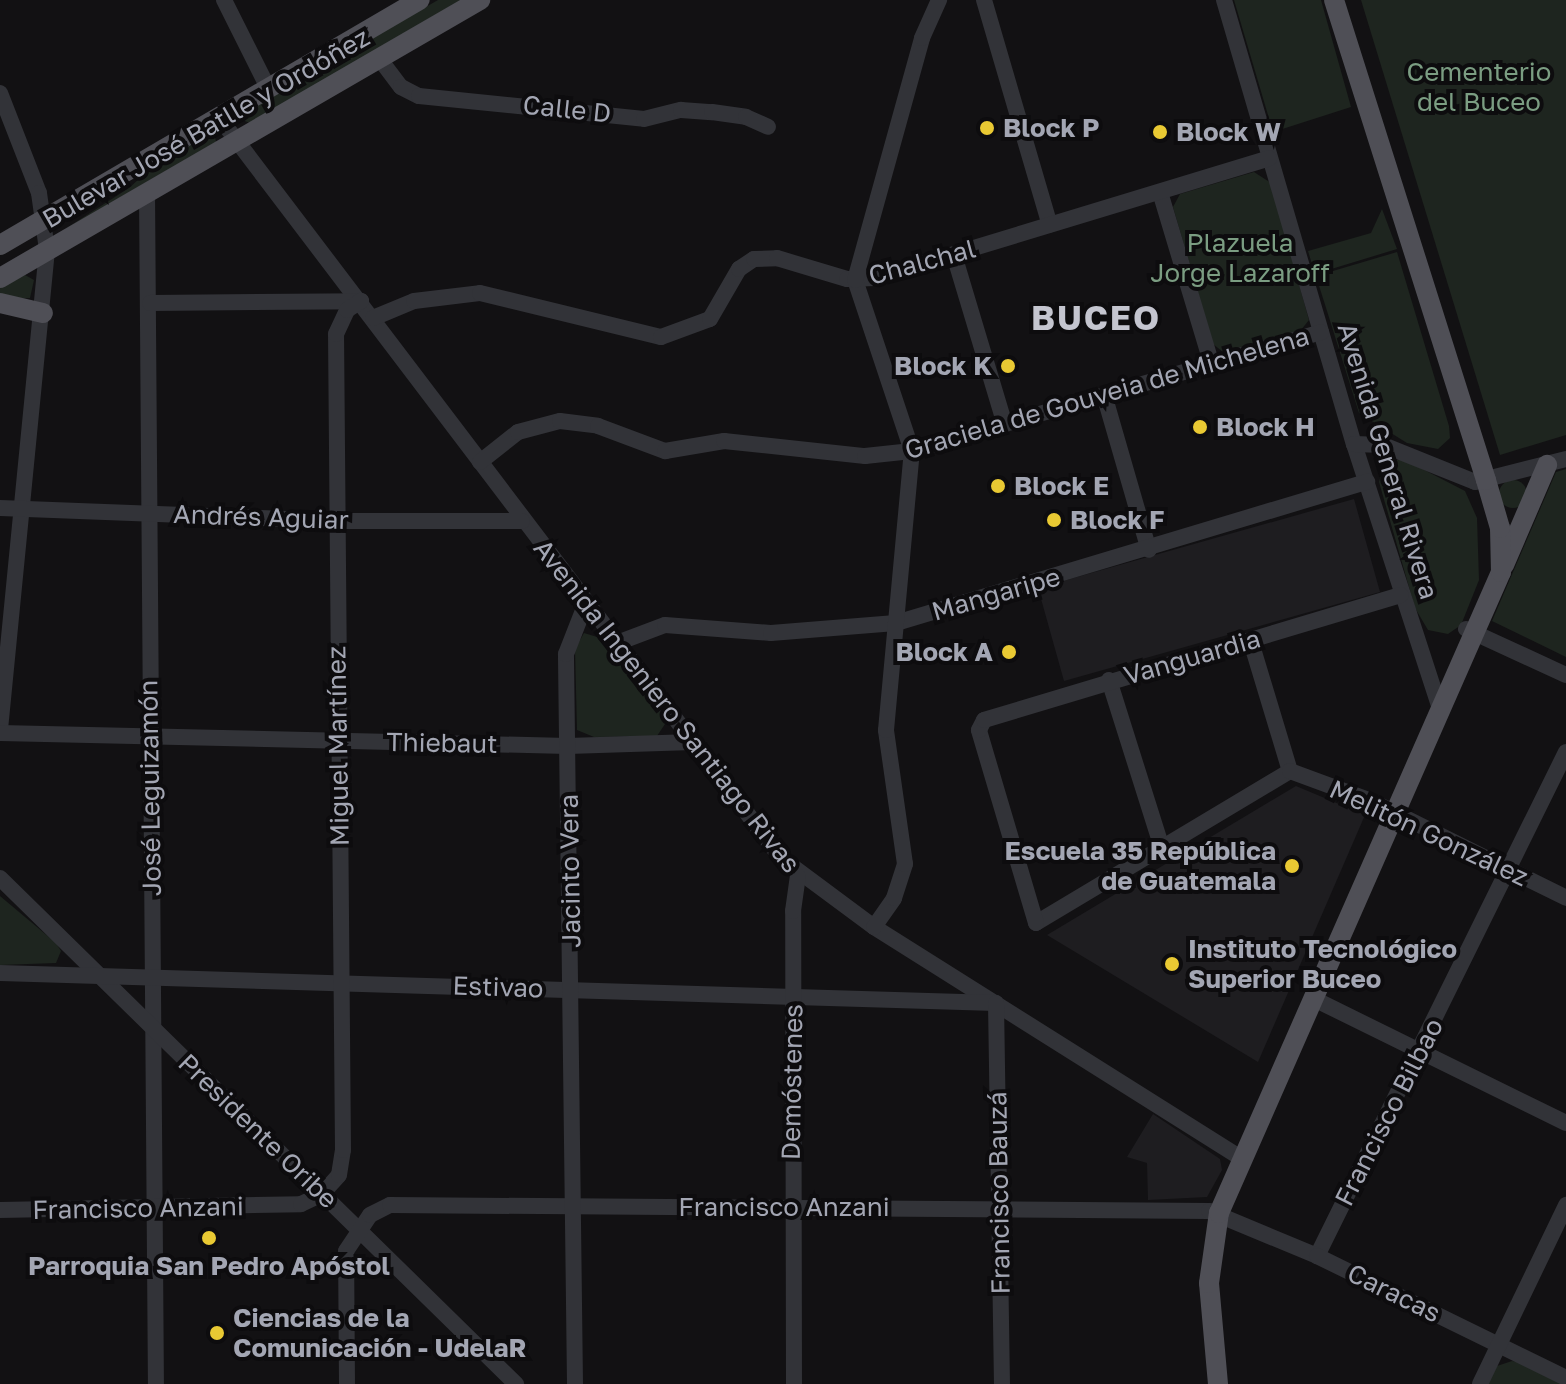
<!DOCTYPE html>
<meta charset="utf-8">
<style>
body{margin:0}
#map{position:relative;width:1566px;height:1384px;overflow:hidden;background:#121113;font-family:"Golos Text",sans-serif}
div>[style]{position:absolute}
.built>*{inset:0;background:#1e1d20}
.green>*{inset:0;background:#1e251f}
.round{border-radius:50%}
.minor>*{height:16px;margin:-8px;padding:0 8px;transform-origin:8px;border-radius:8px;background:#323338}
.major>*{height:20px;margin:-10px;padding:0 10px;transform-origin:10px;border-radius:10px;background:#4f4f56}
.dots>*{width:22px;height:22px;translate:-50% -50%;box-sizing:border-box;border:4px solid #0d0c0e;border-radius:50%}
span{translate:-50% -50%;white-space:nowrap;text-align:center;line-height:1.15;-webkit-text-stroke:8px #0d0c0e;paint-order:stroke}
.park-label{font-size:26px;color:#7b9d82}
.street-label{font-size:26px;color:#a3a6b3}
.poi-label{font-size:26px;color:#a3a6b3;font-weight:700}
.left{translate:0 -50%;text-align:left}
.right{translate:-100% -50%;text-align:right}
.district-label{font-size:34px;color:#c4c5cf;font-weight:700;letter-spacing:2px}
</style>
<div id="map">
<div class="built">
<div style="clip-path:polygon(1354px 499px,1380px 592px,1064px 681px,1038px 588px)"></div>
<div style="clip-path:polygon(1296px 786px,1365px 815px,1258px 1062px,1047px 935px)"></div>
<div style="clip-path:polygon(1153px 1114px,1220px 1159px,1222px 1170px,1207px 1197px,1148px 1200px,1147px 1163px,1127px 1157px)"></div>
</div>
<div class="green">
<div style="clip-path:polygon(438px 0,461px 0,250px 123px,242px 120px,244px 112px)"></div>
<div style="clip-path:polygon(1234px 0,1321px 0,1351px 107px,1273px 132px)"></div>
<div style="clip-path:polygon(1361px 0,1566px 0,1566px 435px,1500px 455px)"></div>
<div style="clip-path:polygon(214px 131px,216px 142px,65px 229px,129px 188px,159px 161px)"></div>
<div style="clip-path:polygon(1254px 172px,1271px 183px,1309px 320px,1301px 330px,1223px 352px,1213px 344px,1173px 207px,1180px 194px)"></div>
<div style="clip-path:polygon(1382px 209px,1397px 249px,1315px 274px,1308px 251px,1371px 233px)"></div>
<div style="clip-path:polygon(1397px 252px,1449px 426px,1450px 438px,1438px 449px,1407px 443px,1359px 413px,1316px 276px)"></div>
<div style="clip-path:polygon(25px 275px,34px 280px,30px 298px,0 300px,0 288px)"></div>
<div style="clip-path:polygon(1396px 460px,1405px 460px,1465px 491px,1477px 518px,1479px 580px,1461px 625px,1448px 634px,1428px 630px,1415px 608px,1379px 482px,1383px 467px)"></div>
<div style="clip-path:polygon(1566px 469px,1566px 657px,1492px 621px,1556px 472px)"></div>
<div class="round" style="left:1499px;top:480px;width:28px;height:28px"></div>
<div style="clip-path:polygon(584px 633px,607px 640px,664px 715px,665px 724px,657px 736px,594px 737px,577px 730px,575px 649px)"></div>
<div style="clip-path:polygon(0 896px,56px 943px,61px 951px,56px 963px,0 965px)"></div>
<div style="clip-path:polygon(1512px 1361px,1518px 1362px,1562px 1384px,1488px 1384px,1497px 1366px)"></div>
</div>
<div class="minor">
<div style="left:224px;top:0;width:98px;rotate:63.4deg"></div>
<div style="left:984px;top:0;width:234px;rotate:73.7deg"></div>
<div style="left:1224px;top:0;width:463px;rotate:73.7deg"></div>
<div style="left:1354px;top:444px;width:275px;rotate:72deg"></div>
<div style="left:379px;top:58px;width:36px;rotate:53deg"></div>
<div style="left:401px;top:87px;width:20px;rotate:27deg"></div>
<div style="left:419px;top:96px;width:226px;rotate:5.8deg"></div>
<div style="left:644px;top:119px;width:38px;rotate:-14deg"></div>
<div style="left:681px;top:110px;width:31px;rotate:4deg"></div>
<div style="left:712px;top:112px;width:34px;rotate:8deg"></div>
<div style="left:746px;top:117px;width:24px;rotate:24deg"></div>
<div style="left:0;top:93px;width:107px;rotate:68.7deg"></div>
<div style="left:39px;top:193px;width:58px;rotate:82deg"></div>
<div style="left:47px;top:250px;width:482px;rotate:95.6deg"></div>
<div style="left:218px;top:116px;width:931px;rotate:52.81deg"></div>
<div style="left:781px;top:858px;width:116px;rotate:36.6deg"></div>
<div style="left:874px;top:927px;width:435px;rotate:32.2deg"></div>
<div style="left:147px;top:192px;width:1192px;rotate:89.57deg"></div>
<div style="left:1160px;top:192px;width:181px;rotate:73.3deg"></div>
<div style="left:954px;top:255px;width:177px;rotate:73.3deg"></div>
<div style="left:150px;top:303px;width:211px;rotate:-0.5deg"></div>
<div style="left:373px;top:318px;width:44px;rotate:-22.5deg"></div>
<div style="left:414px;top:301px;width:66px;rotate:-6.9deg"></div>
<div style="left:480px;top:293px;width:186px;rotate:13.7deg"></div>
<div style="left:661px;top:337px;width:52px;rotate:-20.2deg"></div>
<div style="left:710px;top:319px;width:58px;rotate:-59.9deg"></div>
<div style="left:739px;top:269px;width:18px;rotate:-34deg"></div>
<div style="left:754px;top:259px;width:23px;rotate:-2deg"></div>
<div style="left:777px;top:258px;width:73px;rotate:16.7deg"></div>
<div style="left:847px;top:279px;width:28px;rotate:-2deg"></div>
<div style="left:875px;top:278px;width:412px;rotate:-16.9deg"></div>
<div style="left:1105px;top:398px;width:158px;rotate:73.9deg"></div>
<div style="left:1354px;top:444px;width:29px;rotate:2deg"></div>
<div style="left:1383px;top:445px;width:99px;rotate:21.9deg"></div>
<div style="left:1475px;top:482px;width:94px;rotate:-14.2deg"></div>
<div style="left:480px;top:462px;width:48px;rotate:-38.3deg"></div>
<div style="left:518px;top:432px;width:43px;rotate:-14.7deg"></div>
<div style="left:560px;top:421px;width:38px;rotate:7deg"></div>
<div style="left:598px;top:426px;width:72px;rotate:20.5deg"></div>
<div style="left:665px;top:451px;width:60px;rotate:-9.6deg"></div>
<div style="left:724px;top:441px;width:142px;rotate:6.1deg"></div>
<div style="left:865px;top:456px;width:47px;rotate:-6.1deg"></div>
<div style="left:912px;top:451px;width:426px;rotate:-16.2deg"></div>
<div style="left:0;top:508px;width:334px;rotate:2.2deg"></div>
<div style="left:334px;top:521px;width:188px"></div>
<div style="left:1466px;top:629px;width:110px;rotate:24.7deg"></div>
<div style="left:1251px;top:642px;width:135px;rotate:73.2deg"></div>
<div style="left:617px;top:643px;width:51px;rotate:-20.6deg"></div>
<div style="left:665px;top:625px;width:106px;rotate:4.3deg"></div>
<div style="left:771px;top:633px;width:125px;rotate:-4.6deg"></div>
<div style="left:896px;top:623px;width:492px;rotate:-16.7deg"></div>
<div style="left:1109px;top:680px;width:179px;rotate:72.5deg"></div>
<div style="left:0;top:733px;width:568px;rotate:1.31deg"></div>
<div style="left:568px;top:746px;width:125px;rotate:-1.8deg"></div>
<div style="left:1290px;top:771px;width:296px;rotate:149.1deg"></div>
<div style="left:1036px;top:923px;width:201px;rotate:-106.5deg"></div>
<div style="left:979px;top:730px;width:11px;rotate:-63deg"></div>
<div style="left:984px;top:720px;width:435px;rotate:-16.7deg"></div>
<div style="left:1290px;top:771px;width:86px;rotate:20.3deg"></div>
<div style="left:1371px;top:801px;width:218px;rotate:26.4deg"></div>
<div style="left:0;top:878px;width:723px;rotate:44.44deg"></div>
<div style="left:874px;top:927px;width:35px;rotate:-55deg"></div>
<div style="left:894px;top:898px;width:36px;rotate:-72deg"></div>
<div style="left:905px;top:864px;width:135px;rotate:-98.1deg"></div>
<div style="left:886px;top:730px;width:280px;rotate:-84.7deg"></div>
<div style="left:912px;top:451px;width:180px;rotate:-108.4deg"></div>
<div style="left:855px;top:280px;width:251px;rotate:-74.5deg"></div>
<div style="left:922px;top:38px;width:42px;rotate:-65.9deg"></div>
<div style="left:0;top:973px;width:996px;rotate:1.73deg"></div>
<div style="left:996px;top:1003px;width:381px;rotate:89.1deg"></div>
<div style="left:1314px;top:999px;width:281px;rotate:26.2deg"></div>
<div style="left:0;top:1210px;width:301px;rotate:-1.1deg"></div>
<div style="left:301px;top:1204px;width:23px;rotate:-25deg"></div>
<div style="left:322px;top:1194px;width:25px;rotate:-48deg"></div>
<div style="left:339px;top:1175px;width:25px;rotate:-81deg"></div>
<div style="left:343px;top:1150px;width:816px;rotate:-90.49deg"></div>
<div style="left:336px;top:334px;width:26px;rotate:-65deg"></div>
<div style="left:347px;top:310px;width:17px;rotate:-33deg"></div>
<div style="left:1317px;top:1256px;width:562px;rotate:-63.71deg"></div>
<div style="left:347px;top:1384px;width:133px;rotate:-90.4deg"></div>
<div style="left:346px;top:1251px;width:43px;rotate:-56.3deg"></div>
<div style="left:370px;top:1215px;width:22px;rotate:-27deg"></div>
<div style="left:390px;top:1205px;width:819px;rotate:0.42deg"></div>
<div style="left:1209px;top:1211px;width:117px;rotate:22.6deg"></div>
<div style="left:1317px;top:1256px;width:277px;rotate:26.1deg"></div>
<div style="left:575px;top:1384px;width:730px;rotate:-90.71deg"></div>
<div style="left:566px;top:654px;width:55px;rotate:-68.6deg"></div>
<div style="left:794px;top:1384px;width:473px;rotate:-90.1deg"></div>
<div style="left:793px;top:911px;width:35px;rotate:-82deg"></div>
<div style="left:1480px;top:1384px;width:199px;rotate:-64.3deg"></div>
</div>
<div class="major">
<div style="left:0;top:245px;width:486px;rotate:-30.3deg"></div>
<div style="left:0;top:278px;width:555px;rotate:-30.08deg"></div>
<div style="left:0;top:303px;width:44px;rotate:13.1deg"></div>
<div style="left:1504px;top:565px;width:109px;rotate:-66.7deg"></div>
<div style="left:1218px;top:1384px;width:101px;rotate:-95.1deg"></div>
<div style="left:1209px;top:1283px;width:71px;rotate:-81.9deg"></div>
<div style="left:1219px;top:1213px;width:700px;rotate:-66.25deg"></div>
<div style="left:1501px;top:572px;width:44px;rotate:-91.3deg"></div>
<div style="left:1500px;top:528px;width:50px;rotate:-106.3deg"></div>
<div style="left:1486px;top:480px;width:503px;rotate:-107.57deg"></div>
</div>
<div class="dots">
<div style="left:987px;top:128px;background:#e9c933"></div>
<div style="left:1160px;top:132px;background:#e9c933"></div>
<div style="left:1008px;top:366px;background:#e9c933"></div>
<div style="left:1200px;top:427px;background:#e9c933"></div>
<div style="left:998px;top:486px;background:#e9c933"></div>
<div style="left:1054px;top:520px;background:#e9c933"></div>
<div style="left:1009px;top:652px;background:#e9c933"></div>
<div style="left:1292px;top:866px;background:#e9c933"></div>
<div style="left:1172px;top:964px;background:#e9c933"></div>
<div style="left:209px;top:1238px;background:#e9c933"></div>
<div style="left:217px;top:1333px;background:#e9c933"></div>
</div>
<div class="park-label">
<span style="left:1479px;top:87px">Cementerio<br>del Buceo</span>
<span style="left:1240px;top:258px">Plazuela<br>Jorge Lazaroff</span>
</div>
<div class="street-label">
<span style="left:567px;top:109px;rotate:6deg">Calle D</span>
<span style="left:206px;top:128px;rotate:-30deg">Bulevar José Batlle y Ordóñez</span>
<span style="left:922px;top:262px;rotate:-15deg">Chalchal</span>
<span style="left:1107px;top:393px;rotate:-16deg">Graciela de Gouveia de Michelena</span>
<span style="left:1388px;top:461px;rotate:73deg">Avenida General Rivera</span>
<span style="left:261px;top:517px;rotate:2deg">Andrés Aguiar</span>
<span style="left:996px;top:594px;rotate:-16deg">Mangaripe</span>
<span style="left:1192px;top:657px;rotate:-16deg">Vanguardia</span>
<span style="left:667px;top:706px;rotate:52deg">Avenida Ingeniero Santiago Rivas</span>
<span style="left:442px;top:743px;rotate:1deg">Thiebaut</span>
<span style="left:338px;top:746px;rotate:-91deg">Miguel Martínez</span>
<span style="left:150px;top:788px;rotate:-91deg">José Leguizamón</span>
<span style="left:1429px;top:833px;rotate:25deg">Melitón González</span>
<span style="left:570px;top:871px;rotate:-91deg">Jacinto Vera</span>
<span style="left:498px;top:987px;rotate:2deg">Estivao</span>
<span style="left:792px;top:1082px;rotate:-89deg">Demóstenes</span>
<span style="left:1389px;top:1112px;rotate:-63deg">Francisco Bilbao</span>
<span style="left:258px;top:1131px;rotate:44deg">Presidente Oribe</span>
<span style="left:999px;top:1193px;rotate:-91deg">Francisco Bauzá</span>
<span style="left:784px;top:1207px">Francisco Anzani</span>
<span style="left:138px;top:1208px;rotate:-1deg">Francisco Anzani</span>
<span style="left:1394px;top:1293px;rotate:26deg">Caracas</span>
</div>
<div class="poi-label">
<span class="left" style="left:1003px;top:128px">Block P</span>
<span class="left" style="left:1176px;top:132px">Block W</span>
<span class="right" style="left:992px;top:366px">Block K</span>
<span class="left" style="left:1216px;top:427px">Block H</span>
<span class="left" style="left:1014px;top:486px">Block E</span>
<span class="left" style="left:1070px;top:520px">Block F</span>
<span class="right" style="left:993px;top:652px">Block A</span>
<span class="right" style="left:1276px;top:866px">Escuela 35 República<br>de Guatemala</span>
<span class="left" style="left:1188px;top:964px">Instituto Tecnológico<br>Superior Buceo</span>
<span style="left:209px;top:1266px">Parroquia San Pedro Apóstol</span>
<span class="left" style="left:233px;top:1333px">Ciencias de la<br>Comunicación - UdelaR</span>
</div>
<div class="district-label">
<span style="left:1096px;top:318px">BUCEO</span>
</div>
</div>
